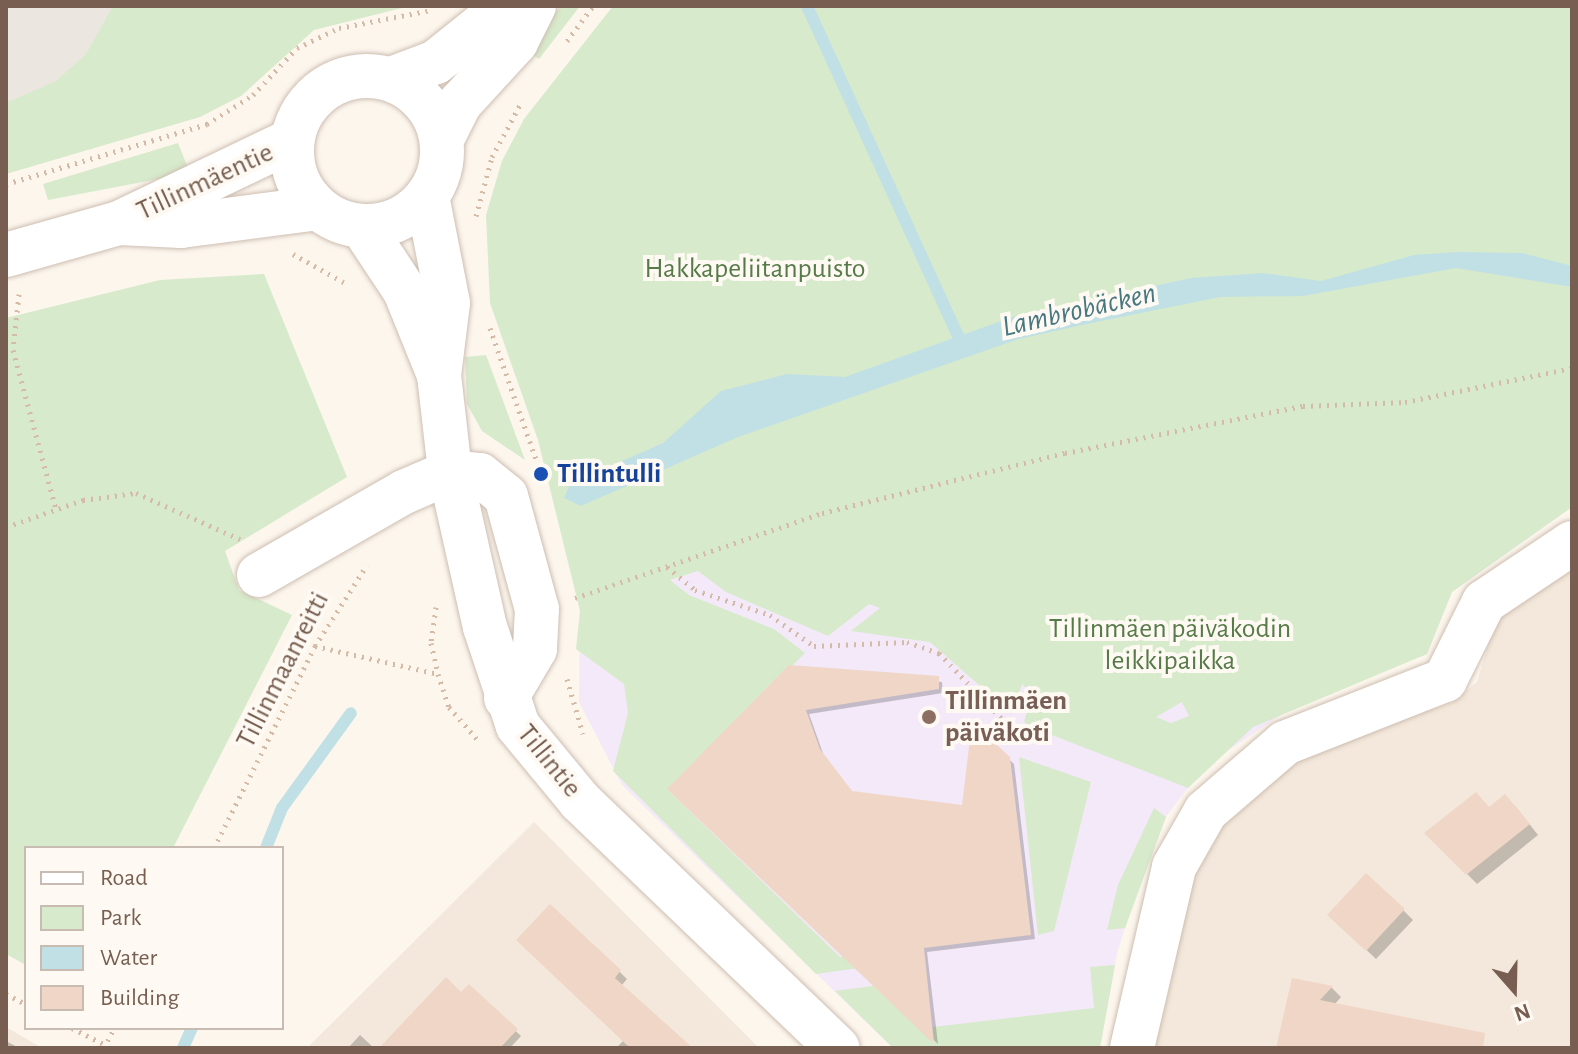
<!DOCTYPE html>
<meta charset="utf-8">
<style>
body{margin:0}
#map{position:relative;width:1578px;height:1054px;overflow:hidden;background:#fcf6ed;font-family:"Alegreya Sans",sans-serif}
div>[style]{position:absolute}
.residential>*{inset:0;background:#f3e8db}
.industrial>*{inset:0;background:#ece6e1}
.education>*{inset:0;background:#f3e9f9}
.green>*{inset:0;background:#d7eacb}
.water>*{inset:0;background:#c1e0e5}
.shadow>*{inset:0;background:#0003}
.stream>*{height:12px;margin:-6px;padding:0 6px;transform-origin:6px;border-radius:6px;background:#c1e0e5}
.building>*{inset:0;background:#f0d6c6}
.path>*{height:5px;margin-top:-2.5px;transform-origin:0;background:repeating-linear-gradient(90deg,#d5baa8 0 2px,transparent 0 8px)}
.roads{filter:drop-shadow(0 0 2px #cebeb2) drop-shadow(0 0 2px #cebeb2)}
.minor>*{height:44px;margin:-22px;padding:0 22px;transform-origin:22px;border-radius:22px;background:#fff}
.minor>.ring{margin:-22px;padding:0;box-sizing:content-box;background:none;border:44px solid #fff;border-radius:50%}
.dots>*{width:22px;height:22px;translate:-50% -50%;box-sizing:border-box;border:4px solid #fefaf3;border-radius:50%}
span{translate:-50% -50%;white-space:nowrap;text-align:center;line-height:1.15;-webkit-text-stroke:8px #fefaf3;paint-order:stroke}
.street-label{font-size:28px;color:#775e50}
.park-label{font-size:28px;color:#577b48}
.transit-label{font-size:28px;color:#164399;font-weight:700}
.left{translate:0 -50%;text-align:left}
.education-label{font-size:28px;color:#785e54;font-weight:700}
.water-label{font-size:30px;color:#477781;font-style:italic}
.frame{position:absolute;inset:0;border:8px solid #775e50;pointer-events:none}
.legend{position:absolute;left:24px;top:846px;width:260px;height:184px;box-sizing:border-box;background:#fefaf3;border:2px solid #c8bcb2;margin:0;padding:10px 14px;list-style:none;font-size:24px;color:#775e50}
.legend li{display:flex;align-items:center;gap:16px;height:40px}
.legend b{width:40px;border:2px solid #c8bcb2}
.north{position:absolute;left:1474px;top:950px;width:80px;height:80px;-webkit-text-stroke:6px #fefaf3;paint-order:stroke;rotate:160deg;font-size:22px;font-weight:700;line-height:32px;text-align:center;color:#775e50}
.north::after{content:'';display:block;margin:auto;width:28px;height:36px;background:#775e50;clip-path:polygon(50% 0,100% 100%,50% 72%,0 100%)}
</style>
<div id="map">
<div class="residential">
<div style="clip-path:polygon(1572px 560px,1572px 1048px,1148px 1048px,1179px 902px,1227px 811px,1273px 772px,1333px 740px,1452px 703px,1477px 682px,1496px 618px)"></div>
<div style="clip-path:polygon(534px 822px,759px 1048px,307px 1048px)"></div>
<div style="clip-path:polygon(6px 1027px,42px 1048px,6px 1048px)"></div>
</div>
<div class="industrial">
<div style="clip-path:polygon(6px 6px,308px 6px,6px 155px)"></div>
</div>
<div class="education">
<div style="clip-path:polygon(1572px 507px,1452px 592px,1427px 654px,1294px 706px,1205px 766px,1157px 828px,1117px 953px,1100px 1048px,893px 1048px,622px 785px,579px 702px,580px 611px,757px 551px)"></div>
</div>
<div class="green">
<div style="clip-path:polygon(113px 6px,410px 6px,314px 30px,241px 96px,200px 117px,6px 174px,6px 103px,56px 81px,86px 54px)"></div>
<div style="clip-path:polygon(561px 6px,580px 6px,539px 59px,526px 50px)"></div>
<div style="clip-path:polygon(evenodd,613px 6px,1572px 6px,1572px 507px,1452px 592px,1427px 654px,1253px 727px,1188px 788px,1034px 728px,1024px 722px,1032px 693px,1022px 684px,1012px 714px,930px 642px,851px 631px,880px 608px,869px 604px,828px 636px,726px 592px,698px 571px,670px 580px,689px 595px,774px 629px,805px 653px,668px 790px,840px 957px,923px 948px,924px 959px,816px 974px,613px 771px,628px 713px,624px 684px,576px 649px,580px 611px,538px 440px,490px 303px,486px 215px,502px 161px,524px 119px,613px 6px,1182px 702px,1189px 716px,1171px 723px,1156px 717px,1182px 702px)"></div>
<div style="clip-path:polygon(178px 143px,190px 173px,48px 200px,43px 184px)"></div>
<div style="clip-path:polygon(264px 274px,347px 477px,225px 551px,239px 590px,292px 615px,173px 848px,26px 848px,26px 965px,6px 954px,6px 318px,160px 280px)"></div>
<div style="clip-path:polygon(486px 355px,525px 460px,482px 431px,467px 404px,465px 357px)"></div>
<div style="clip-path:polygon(1019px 757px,1091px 782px,1054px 931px,1038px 935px)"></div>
<div style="clip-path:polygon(1154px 808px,1166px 817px,1125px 928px,1107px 930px,1118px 885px)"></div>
<div style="clip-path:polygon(1115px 965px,1100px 1048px,893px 1048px,835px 991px,880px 985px,934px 1043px,933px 1027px,1094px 1008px,1090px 967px)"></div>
</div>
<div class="water">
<div style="clip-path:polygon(1457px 252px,1522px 253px,1572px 266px,1572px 287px,1456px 268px,1303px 296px,1220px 297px,1082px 325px,1019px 339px,738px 437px,581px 506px,564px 498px,570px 484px,663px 443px,721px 391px,787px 374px,845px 377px,1015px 316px,1191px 278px,1263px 273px,1321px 281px,1414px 255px)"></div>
</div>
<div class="shadow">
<div style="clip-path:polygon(790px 668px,942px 682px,943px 693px,809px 714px,824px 756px,853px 793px,963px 807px,974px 726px,1014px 764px,1035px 939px,927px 952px,938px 1044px,670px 789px)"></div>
<div style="clip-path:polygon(1515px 806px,1538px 835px,1477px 884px,1427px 833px)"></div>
<div style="clip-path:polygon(551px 906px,627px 979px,621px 986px,690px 1048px,616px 1048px,624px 1040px)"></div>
<div style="clip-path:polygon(1403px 910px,1413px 920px,1376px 959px,1330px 915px)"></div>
<div style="clip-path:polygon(1293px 980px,1332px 988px,1341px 997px,1334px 1005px,1477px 1048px,1281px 1048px)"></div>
<div style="clip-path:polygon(469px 987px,521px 1036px,510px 1048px,382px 1048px)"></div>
<div style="clip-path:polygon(360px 1035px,374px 1048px,348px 1048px)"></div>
<div style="clip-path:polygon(6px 1041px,19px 1048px,6px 1048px)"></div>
</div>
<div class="stream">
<div style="left:807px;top:6px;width:370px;rotate:65.4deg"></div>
<div style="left:266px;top:848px;width:43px;rotate:-68.2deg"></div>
<div style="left:282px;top:808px;width:117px;rotate:-54deg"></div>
<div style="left:183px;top:1048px;width:22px;rotate:-66deg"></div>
</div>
<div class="building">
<div style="clip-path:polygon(789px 665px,939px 676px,939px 689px,806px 710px,820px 749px,852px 791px,962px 805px,972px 722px,1010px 757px,1031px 935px,924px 948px,934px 1044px,667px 789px)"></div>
<div style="clip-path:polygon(1476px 792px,1489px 807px,1505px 794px,1530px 824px,1466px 875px,1424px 833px)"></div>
<div style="clip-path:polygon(1366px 873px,1405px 909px,1366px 951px,1327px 915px)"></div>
<div style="clip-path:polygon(550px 904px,621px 970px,615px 978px,693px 1048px,630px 1048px,516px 940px)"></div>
<div style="clip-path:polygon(446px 977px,461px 992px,469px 984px,518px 1029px,500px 1048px,379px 1048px)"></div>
<div style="clip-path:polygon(1292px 978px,1333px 986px,1320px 1000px,1485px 1033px,1483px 1048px,1276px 1048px)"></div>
</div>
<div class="path">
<div style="left:567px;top:41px;width:44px;rotate:-53.4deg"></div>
<div style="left:6px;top:184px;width:210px;rotate:-16.6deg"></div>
<div style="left:207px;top:124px;width:54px;rotate:-32.2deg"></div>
<div style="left:253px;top:95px;width:64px;rotate:-46.9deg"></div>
<div style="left:297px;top:48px;width:47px;rotate:-25.5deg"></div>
<div style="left:339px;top:28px;width:95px;rotate:-11deg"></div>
<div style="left:476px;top:216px;width:61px;rotate:-74.8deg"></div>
<div style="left:492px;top:157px;width:61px;rotate:-61.8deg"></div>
<div style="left:293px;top:254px;width:62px;rotate:29.1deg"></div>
<div style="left:19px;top:294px;width:56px;rotate:96.1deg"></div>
<div style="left:13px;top:350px;width:165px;rotate:74.9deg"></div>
<div style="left:490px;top:328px;width:145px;rotate:70.7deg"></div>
<div style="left:6px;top:527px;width:82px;rotate:-19.3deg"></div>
<div style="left:83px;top:500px;width:53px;rotate:-7.5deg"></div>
<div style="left:136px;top:493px;width:114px;rotate:23.9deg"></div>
<div style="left:667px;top:567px;width:36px;rotate:39deg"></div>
<div style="left:695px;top:590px;width:79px;rotate:18.4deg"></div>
<div style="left:770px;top:615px;width:54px;rotate:35.2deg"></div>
<div style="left:814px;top:646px;width:93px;rotate:-2.5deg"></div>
<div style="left:907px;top:642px;width:34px;rotate:19deg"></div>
<div style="left:939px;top:653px;width:122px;rotate:46.3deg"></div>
<div style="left:575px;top:598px;width:261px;rotate:-19deg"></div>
<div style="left:822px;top:513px;width:250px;rotate:-13.9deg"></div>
<div style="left:1065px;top:453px;width:243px;rotate:-11.2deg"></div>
<div style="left:1303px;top:406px;width:102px;rotate:-2.2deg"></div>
<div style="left:1405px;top:402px;width:170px;rotate:-11.5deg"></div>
<div style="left:436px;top:607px;width:36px;rotate:98deg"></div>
<div style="left:431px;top:643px;width:32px;rotate:77deg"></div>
<div style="left:438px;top:674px;width:35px;rotate:72deg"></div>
<div style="left:449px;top:707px;width:43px;rotate:48.8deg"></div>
<div style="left:315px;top:646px;width:126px;rotate:12.8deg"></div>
<div style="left:567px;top:679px;width:57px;rotate:73.8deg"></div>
<div style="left:214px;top:848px;width:226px;rotate:-63.4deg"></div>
<div style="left:315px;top:646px;width:96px;rotate:-57.3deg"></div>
<div style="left:6px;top:994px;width:22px;rotate:27deg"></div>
<div style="left:72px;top:1028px;width:37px;rotate:27deg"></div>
<div style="left:104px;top:1048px;width:22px;rotate:-63deg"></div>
</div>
<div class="roads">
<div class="minor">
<div class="ring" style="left:292px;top:76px;width:106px;height:106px"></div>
<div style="left:391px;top:79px;width:48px;rotate:-20.7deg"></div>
<div style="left:436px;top:62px;width:90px;rotate:-38.7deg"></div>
<div style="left:442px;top:139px;width:40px;rotate:-63.4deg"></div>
<div style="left:460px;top:103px;width:83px;rotate:-47.4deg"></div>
<div style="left:516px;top:42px;width:40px;rotate:-63.4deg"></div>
<div style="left:427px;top:196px;width:109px;rotate:78.9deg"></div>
<div style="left:448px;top:303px;width:73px;rotate:97.1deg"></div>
<div style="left:439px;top:375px;width:98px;rotate:83.5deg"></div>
<div style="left:450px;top:472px;width:159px;rotate:77.3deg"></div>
<div style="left:485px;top:627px;width:104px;rotate:71.6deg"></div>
<div style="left:518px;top:726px;width:97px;rotate:50.4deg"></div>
<div style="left:580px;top:801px;width:357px;rotate:43.8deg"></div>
<div style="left:119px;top:223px;width:62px;rotate:2.8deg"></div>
<div style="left:181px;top:226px;width:137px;rotate:-7.5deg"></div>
<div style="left:362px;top:226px;width:78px;rotate:56.5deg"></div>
<div style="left:405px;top:291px;width:91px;rotate:68deg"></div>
<div style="left:6px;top:255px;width:117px;rotate:-15.8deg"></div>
<div style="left:119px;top:223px;width:192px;rotate:-25.6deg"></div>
<div style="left:259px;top:575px;width:167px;rotate:-29.8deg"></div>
<div style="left:404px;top:492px;width:50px;rotate:-23.5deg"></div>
<div style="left:450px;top:472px;width:30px;rotate:6deg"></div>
<div style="left:480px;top:475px;width:33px;rotate:39deg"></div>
<div style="left:506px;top:496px;width:117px;rotate:74.7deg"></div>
<div style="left:537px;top:609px;width:40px;rotate:92.9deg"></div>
<div style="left:535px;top:649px;width:57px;rotate:120.6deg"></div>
<div style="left:1132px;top:1048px;width:186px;rotate:-76.9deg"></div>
<div style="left:1174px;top:867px;width:64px;rotate:-60.3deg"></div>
<div style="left:1206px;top:811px;width:104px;rotate:-40.7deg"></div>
<div style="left:1285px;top:743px;width:172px;rotate:-21.5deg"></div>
<div style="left:1445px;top:680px;width:87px;rotate:-63.4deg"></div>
<div style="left:1484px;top:602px;width:106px;rotate:-33.8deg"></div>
</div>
</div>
<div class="dots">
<div style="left:541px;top:474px;background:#1a4fb4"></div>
<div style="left:929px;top:717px;background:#8d6e63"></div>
</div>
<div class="street-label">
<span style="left:205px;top:182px;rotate:-25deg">Tillinmäentie</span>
<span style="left:283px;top:670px;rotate:-63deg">Tillinmaanreitti</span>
<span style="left:549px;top:761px;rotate:51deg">Tillintie</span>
</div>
<div class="park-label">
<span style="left:755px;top:269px">Hakkapeliitanpuisto</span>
<span style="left:1170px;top:645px">Tillinmäen päiväkodin<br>leikkipaikka</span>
</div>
<div class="transit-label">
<span class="left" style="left:557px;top:474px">Tillintulli</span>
</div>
<div class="education-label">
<span class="left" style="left:945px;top:717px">Tillinmäen<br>päiväkoti</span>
</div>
<div class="water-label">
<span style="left:1079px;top:310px;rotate:-13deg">Lambrobäcken</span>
</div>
<div class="frame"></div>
<ul class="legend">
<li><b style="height:10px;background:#fff"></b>Road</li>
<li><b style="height:22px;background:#d7eacb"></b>Park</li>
<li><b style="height:22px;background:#c1e0e5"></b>Water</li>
<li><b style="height:22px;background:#f0d6c6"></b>Building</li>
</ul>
<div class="north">N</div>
</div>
